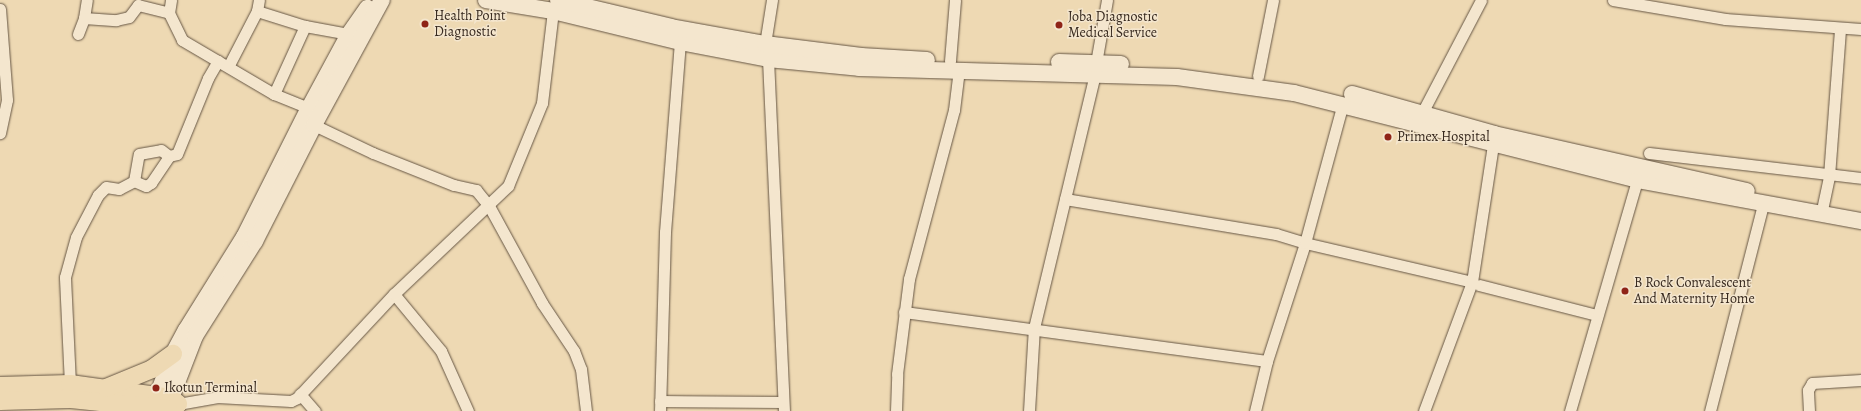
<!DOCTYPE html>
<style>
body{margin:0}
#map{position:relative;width:1861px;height:411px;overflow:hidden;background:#eed9b3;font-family:Alegreya,serif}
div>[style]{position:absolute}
.roads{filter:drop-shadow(0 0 1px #665644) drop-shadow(0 0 1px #665644)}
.minor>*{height:11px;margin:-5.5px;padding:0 5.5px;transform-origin:5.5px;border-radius:5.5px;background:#f4e6ce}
.secondary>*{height:16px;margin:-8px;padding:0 8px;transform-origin:8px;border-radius:8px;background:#f4e6ce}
.primary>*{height:18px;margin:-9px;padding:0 9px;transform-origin:9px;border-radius:9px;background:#eed9b3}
.dots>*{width:11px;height:11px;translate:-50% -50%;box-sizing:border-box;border:2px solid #f4e6ce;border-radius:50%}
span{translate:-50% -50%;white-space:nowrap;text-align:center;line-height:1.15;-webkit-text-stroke:3px #f4e6ce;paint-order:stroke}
.poi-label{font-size:14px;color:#382a1f}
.left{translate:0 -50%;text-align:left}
</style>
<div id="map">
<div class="roads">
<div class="minor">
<div style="left:1613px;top:0;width:114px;rotate:9.6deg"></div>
<div style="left:1725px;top:19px;width:136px;rotate:4.2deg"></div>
<div style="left:0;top:9px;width:91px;rotate:85.6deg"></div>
<div style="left:7px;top:100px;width:34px;rotate:102deg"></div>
<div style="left:257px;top:11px;width:50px;rotate:17.4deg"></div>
<div style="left:305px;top:26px;width:45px;rotate:10.3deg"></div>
<div style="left:169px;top:13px;width:13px;rotate:-81deg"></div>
<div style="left:84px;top:18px;width:18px;rotate:-81deg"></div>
<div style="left:78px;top:34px;width:17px;rotate:-69deg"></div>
<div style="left:84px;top:18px;width:32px;rotate:4deg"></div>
<div style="left:116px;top:20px;width:13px;rotate:-13deg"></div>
<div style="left:129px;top:17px;width:15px;rotate:-53deg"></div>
<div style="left:138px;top:5px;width:32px;rotate:14deg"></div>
<div style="left:169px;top:13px;width:30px;rotate:64deg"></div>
<div style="left:182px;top:40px;width:107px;rotate:30.4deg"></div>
<div style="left:274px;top:94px;width:38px;rotate:22deg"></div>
<div style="left:765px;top:44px;width:45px;rotate:-81deg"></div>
<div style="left:768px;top:59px;width:352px;rotate:87.4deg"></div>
<div style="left:950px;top:61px;width:61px;rotate:-85.3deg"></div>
<div style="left:1096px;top:63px;width:64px;rotate:-80.1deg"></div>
<div style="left:229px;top:65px;width:61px;rotate:-62.6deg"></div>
<div style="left:257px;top:11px;width:11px;rotate:-80deg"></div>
<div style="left:1258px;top:76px;width:77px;rotate:-78.8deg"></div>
<div style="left:274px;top:94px;width:75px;rotate:-65.5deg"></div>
<div style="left:1422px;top:113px;width:127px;rotate:-62.4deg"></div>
<div style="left:314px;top:125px;width:65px;rotate:25.4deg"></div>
<div style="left:373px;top:153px;width:87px;rotate:21.6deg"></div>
<div style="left:454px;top:185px;width:23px;rotate:13deg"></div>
<div style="left:476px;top:190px;width:21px;rotate:51deg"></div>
<div style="left:489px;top:206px;width:111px;rotate:61.3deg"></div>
<div style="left:542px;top:303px;width:58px;rotate:56.3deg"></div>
<div style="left:574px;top:351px;width:19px;rotate:69deg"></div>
<div style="left:581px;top:369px;width:42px;rotate:83.2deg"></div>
<div style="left:1649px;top:153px;width:213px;rotate:6.7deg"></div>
<div style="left:134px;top:181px;width:27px;rotate:-80deg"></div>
<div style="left:139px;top:154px;width:22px;rotate:-10deg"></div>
<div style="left:161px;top:150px;width:10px;rotate:37deg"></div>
<div style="left:1065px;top:199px;width:214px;rotate:9.4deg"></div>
<div style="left:1276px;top:234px;width:30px;rotate:17deg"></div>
<div style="left:1305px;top:243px;width:171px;rotate:13.1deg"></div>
<div style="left:1823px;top:205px;width:30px;rotate:-78deg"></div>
<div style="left:1829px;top:176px;width:147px;rotate:-85.7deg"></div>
<div style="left:1479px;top:285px;width:122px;rotate:14.3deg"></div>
<div style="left:394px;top:294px;width:74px;rotate:50.5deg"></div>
<div style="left:441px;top:351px;width:66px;rotate:65.8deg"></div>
<div style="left:904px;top:312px;width:366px;rotate:7.7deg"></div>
<div style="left:70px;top:384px;width:107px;rotate:-92.7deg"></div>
<div style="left:65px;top:277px;width:41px;rotate:-74.6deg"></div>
<div style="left:76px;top:237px;width:47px;rotate:-62.4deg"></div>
<div style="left:98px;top:195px;width:11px;rotate:-45deg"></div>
<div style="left:106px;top:187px;width:13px;rotate:9deg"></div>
<div style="left:119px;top:189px;width:17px;rotate:-28deg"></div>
<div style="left:134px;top:181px;width:13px;rotate:23deg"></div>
<div style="left:146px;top:186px;width:6px;rotate:-31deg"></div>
<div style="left:151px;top:183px;width:32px;rotate:-56deg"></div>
<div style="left:169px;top:156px;width:8px;rotate:-14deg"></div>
<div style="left:177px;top:154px;width:82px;rotate:-67.8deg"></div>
<div style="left:208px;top:78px;width:20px;rotate:-60deg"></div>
<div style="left:300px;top:394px;width:23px;rotate:49deg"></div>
<div style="left:660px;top:401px;width:123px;rotate:0.5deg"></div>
<div style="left:178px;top:404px;width:40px;rotate:-10deg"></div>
<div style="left:217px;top:397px;width:74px;rotate:3.1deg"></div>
<div style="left:291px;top:401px;width:7px;rotate:-27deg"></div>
<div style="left:297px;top:398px;width:142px;rotate:-47deg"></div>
<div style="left:394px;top:294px;width:157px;rotate:-43.5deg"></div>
<div style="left:508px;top:186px;width:90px;rotate:-67.7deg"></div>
<div style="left:542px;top:103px;width:93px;rotate:-83.2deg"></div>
<div style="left:660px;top:411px;width:179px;rotate:-88.4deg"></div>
<div style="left:665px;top:232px;width:191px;rotate:-85.5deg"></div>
<div style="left:896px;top:411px;width:37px;rotate:-88deg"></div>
<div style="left:897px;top:374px;width:96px;rotate:-82.8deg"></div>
<div style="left:909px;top:279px;width:175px;rotate:-75.1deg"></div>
<div style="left:954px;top:110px;width:38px;rotate:-83deg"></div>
<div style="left:1029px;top:411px;width:83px;rotate:-86.6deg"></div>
<div style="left:1034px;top:328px;width:261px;rotate:-76.5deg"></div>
<div style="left:1255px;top:411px;width:51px;rotate:-76.5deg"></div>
<div style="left:1267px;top:361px;width:124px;rotate:-72.1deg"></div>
<div style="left:1305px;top:243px;width:145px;rotate:-74.8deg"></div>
<div style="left:1424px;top:411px;width:138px;rotate:-69.6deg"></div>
<div style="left:1472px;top:282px;width:139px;rotate:-81.3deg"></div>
<div style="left:1570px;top:411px;width:241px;rotate:-73.8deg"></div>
<div style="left:1710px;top:411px;width:213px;rotate:-75.6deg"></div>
<div style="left:1809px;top:411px;width:21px;rotate:-93deg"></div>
<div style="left:1808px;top:390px;width:8px;rotate:-60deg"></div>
<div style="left:1812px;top:383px;width:49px;rotate:-3.5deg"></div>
</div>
<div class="secondary">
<div style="left:486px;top:0;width:68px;rotate:9.3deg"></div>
<div style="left:553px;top:11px;width:131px;rotate:13.7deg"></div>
<div style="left:680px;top:42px;width:90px;rotate:10.9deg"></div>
<div style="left:768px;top:59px;width:91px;rotate:5.6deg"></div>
<div style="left:859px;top:68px;width:318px;rotate:1.6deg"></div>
<div style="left:1177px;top:77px;width:118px;rotate:7.8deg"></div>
<div style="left:1294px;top:93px;width:354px;rotate:14.2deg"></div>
<div style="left:1637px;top:180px;width:228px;rotate:10.4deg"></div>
<div style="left:558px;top:0;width:116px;rotate:13.4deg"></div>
<div style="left:671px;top:27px;width:96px;rotate:10.3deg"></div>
<div style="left:765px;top:44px;width:97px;rotate:7.1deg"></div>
<div style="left:861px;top:56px;width:66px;rotate:3.5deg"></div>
<div style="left:1059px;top:62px;width:62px;rotate:1.8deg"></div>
<div style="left:1352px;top:94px;width:148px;rotate:15.7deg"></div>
<div style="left:1494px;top:134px;width:259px;rotate:12.7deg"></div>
<div style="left:157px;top:396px;width:45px;rotate:-69.1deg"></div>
<div style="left:173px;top:354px;width:27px;rotate:-62deg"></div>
<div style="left:186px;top:330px;width:110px;rotate:-58.1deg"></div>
<div style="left:244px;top:237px;width:144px;rotate:-63.3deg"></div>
<div style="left:309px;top:108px;width:84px;rotate:-61.6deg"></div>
<div style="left:349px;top:34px;width:32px;rotate:-55deg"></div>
<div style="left:171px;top:398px;width:66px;rotate:-68.8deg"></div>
<div style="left:195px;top:336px;width:112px;rotate:-57.7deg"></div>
<div style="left:255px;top:241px;width:130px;rotate:-63deg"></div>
<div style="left:314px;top:125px;width:142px;rotate:-61.5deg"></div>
</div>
<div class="primary">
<div style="left:0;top:386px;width:70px;rotate:-1.6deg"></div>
<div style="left:70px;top:384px;width:102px;rotate:7.9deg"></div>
<div style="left:171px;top:398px;width:9px;rotate:41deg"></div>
<div style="left:178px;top:404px;width:11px;rotate:153deg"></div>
<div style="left:168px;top:409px;width:100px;rotate:-174.2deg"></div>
<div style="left:69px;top:399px;width:69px;rotate:178.3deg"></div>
<div style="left:106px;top:388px;width:50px;rotate:-22.4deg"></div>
<div style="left:152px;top:369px;width:26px;rotate:-36deg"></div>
</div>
</div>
<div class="dots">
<div style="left:425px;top:24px;background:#8f2418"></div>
<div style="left:1059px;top:25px;background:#8f2418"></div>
<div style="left:1388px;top:137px;background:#8f2418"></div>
<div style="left:1625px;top:291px;background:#8f2418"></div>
<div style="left:156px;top:388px;background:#8f2418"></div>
</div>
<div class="poi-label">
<span class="left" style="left:434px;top:24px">Health Point<br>Diagnostic</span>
<span class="left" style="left:1068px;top:25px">Joba Diagnostic<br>Medical Service</span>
<span class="left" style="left:1397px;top:137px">Primex Hospital</span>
<span class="left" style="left:1634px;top:291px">B Rock Convalescent<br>And Maternity Home</span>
<span class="left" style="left:164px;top:388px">Ikotun Terminal</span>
</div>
</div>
